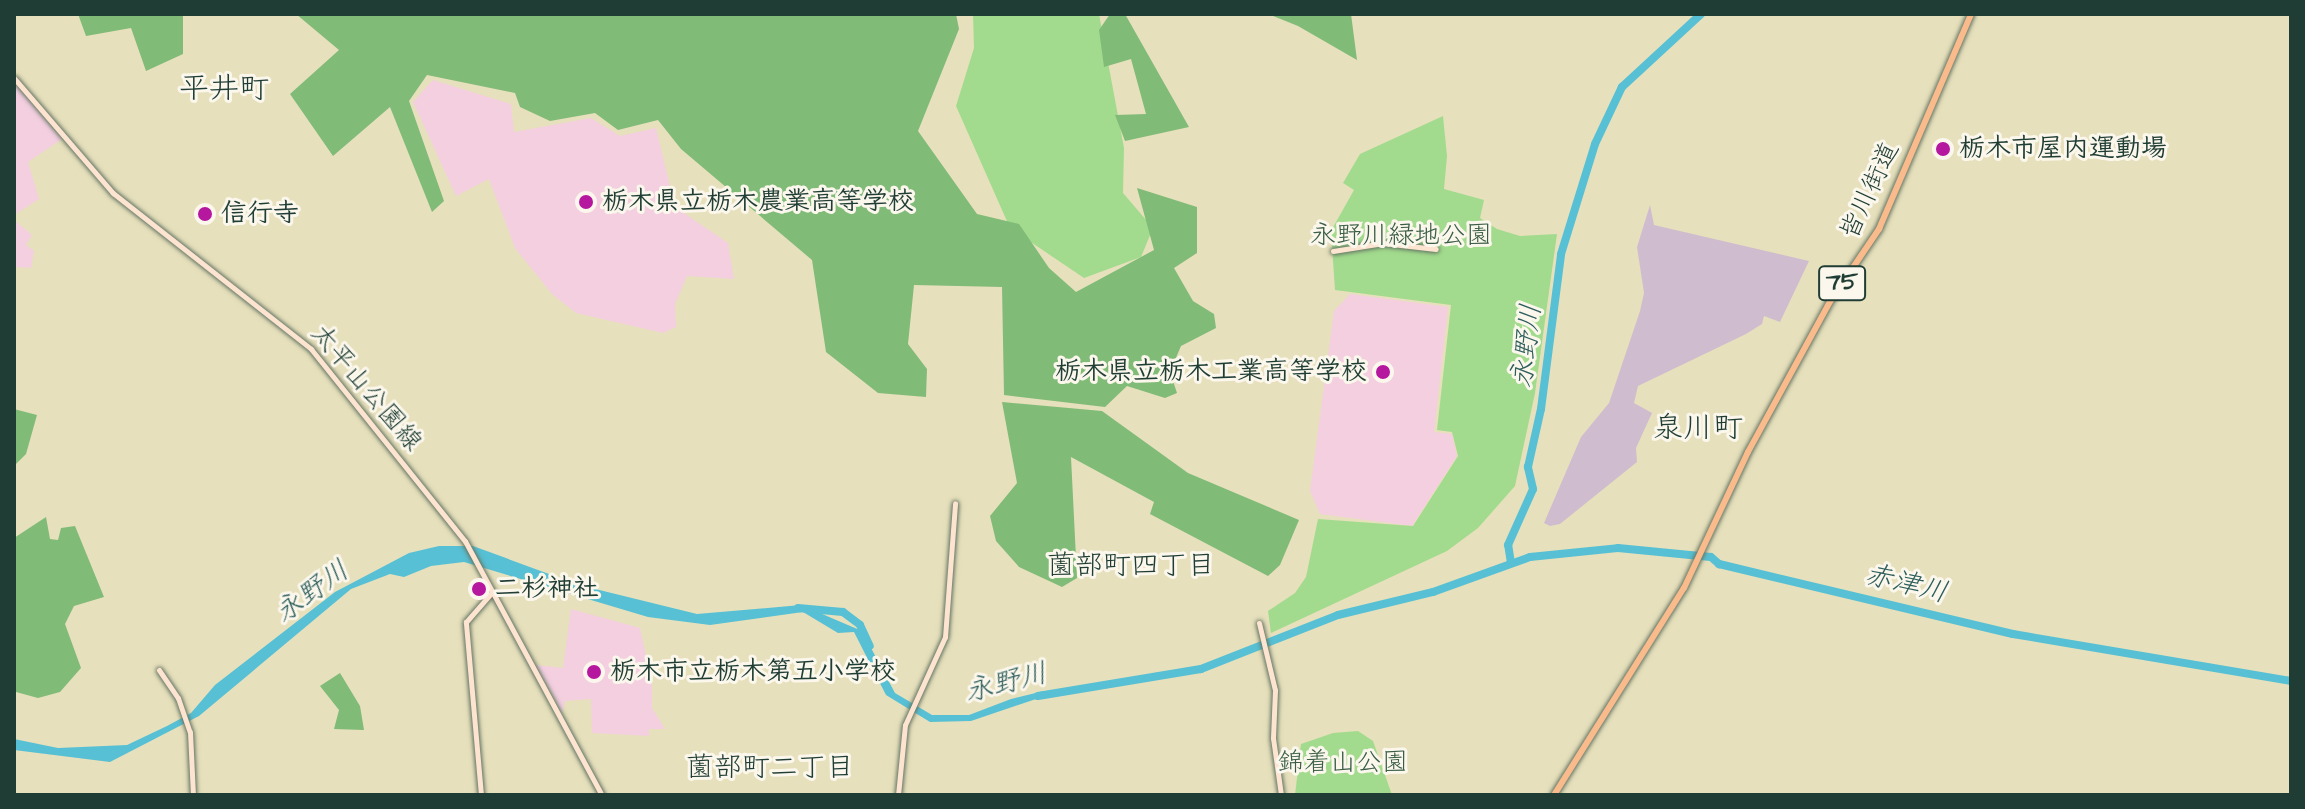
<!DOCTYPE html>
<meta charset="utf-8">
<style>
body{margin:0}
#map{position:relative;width:2305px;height:809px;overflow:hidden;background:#e7e0bc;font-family:"Architects Daughter","Klee One",sans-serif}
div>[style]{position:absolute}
.built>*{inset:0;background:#f3cfe0}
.industrial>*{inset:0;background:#cfbdcf}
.green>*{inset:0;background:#a2db8d}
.forest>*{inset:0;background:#81bb78}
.water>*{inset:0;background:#57c0d4}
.river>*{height:8px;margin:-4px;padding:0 4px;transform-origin:4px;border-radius:4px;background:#57c0d4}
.roads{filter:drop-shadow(0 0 2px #657664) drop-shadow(0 0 2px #657664)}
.secondary>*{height:5px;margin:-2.5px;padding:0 2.5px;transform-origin:2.5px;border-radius:2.5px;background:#fde4d1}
.primary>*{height:6px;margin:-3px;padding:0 3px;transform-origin:3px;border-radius:3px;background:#fabb8c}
.dots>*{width:22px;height:22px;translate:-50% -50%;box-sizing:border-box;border:4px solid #fbf7ec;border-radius:50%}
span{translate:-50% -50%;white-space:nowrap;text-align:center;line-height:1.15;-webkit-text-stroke:6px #fbf7ec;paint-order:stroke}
.shield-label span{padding:2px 6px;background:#fbf7ec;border:2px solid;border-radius:6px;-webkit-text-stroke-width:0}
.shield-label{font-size:24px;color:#1f3d34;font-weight:700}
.poi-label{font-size:26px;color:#1f3d34;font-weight:700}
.left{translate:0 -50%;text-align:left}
.right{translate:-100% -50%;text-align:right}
.street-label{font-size:26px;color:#1f3d34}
.park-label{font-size:26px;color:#395d46}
.water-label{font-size:28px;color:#2d5e5c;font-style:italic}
.neighbourhood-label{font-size:28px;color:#1f3d34}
.quarter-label{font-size:30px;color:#1f3d34}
.frame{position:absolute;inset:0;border:16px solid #1f3d34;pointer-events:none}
</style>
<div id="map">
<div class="built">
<div style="clip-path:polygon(433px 80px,511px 104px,514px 132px,591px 118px,620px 136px,656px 128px,675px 207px,728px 243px,734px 279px,687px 276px,675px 304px,676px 327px,663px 333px,576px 313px,552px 294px,515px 248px,489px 179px,456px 196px,413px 102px)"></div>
<div style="clip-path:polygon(14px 82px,62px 139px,28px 162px,39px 199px,14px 215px)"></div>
<div style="clip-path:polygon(14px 220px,32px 235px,26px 245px,34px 251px,31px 268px,14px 267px)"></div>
<div style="clip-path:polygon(1350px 294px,1448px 307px,1434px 432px,1452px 434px,1457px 456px,1412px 526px,1320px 514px,1310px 491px,1334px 311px)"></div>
<div style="clip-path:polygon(571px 609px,640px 628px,652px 683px,652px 708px,665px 729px,649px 729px,649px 736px,592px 733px,591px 699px,565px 701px,562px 713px,536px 665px,563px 668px)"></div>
</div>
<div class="industrial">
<div style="clip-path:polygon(1650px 205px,1654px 225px,1809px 261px,1780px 322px,1764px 316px,1762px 324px,1746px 334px,1638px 386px,1634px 403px,1652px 413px,1636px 448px,1637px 462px,1560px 524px,1550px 526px,1544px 523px,1581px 437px,1609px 403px,1640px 311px,1644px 293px,1637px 247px)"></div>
</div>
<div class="green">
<div style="clip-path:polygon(973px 14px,1099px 14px,1124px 148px,1123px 193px,1153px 228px,1141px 257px,1084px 278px,1010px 228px,956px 106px,974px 48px)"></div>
<div style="clip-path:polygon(1443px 116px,1447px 156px,1444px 189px,1484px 200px,1480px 218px,1497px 229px,1520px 236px,1557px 234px,1535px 393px,1515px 486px,1478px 528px,1447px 551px,1271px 633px,1268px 611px,1295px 593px,1306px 577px,1318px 519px,1413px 526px,1458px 456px,1452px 432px,1437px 430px,1451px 305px,1335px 290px,1331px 231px,1354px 190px,1343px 183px,1360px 154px)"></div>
<div style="clip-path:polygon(1358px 731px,1373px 741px,1392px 795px,1295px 795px,1301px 744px,1333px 733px)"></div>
</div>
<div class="forest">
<div style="clip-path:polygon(78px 14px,183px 14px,183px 54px,146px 71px,131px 28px,86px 36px)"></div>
<div style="clip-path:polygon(296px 14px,956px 14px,959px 29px,918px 131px,977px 214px,1019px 224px,1049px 268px,1076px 292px,1154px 250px,1137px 188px,1197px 207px,1197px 253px,1174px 268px,1193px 301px,1214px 314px,1216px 328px,1181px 346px,1170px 372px,1177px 393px,1165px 398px,1127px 386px,1105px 407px,1004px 395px,1002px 287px,914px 285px,908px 344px,927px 369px,926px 397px,878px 393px,826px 352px,812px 260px,681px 149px,658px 120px,618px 130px,595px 113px,550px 121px,520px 107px,515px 93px,427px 75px,409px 101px,444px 201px,432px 212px,390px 107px,333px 156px,290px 94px,339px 50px)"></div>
<div style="clip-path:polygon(1110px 14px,1125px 14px,1189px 127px,1125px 141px,1115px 115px,1146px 114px,1131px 59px,1104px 67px,1099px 30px)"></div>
<div style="clip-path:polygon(1268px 14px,1351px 14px,1357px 60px,1298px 26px)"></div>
<div style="clip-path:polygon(1002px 402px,1102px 411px,1188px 473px,1299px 520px,1280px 565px,1268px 576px,1150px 514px,1154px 502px,1071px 457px,1077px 578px,1062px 587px,1019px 567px,996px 541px,990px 516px,1017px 483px)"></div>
<div style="clip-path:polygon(14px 409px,37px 415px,26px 454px,14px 466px)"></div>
<div style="clip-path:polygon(46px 517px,50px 539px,58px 540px,61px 528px,75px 526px,104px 597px,74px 606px,65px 624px,81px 668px,60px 692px,38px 698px,16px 692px,14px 683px,14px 538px)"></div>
<div style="clip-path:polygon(340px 673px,360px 706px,364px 730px,334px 729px,339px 710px,320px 686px)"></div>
</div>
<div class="water">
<div style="clip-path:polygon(439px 546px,473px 546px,579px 585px,697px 614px,801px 605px,862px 631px,895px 693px,932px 715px,969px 715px,1011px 699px,1044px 691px,1045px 696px,971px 721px,930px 722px,886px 695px,854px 632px,838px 633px,803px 612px,710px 625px,648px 617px,464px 562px,431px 566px,404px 577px,390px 574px,351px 589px,199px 716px,110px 762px,14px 750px,14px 739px,58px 748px,127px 745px,167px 726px,191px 713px,215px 685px,335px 592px,409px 553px)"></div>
</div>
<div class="river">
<div style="left:1511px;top:563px;width:18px;rotate:-99deg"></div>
<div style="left:1508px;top:545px;width:61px;rotate:-65.9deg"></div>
<div style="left:1533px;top:489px;width:23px;rotate:-103deg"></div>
<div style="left:1528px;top:467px;width:59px;rotate:-77.4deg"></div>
<div style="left:1541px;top:409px;width:156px;rotate:-82.6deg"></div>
<div style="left:1561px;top:254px;width:115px;rotate:-72.8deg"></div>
<div style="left:1595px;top:144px;width:63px;rotate:-64.7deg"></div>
<div style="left:1622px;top:87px;width:108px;rotate:-42.7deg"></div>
<div style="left:798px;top:608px;width:45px;rotate:5.1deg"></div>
<div style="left:843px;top:612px;width:21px;rotate:37deg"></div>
<div style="left:860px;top:625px;width:23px;rotate:65deg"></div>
<div style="left:1038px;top:696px;width:165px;rotate:-9.4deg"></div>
<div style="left:1201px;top:669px;width:147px;rotate:-21.5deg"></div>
<div style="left:1338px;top:615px;width:98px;rotate:-13.6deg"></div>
<div style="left:1433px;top:592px;width:103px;rotate:-19.8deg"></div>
<div style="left:1530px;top:557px;width:88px;rotate:-5.8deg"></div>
<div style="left:1618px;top:548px;width:93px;rotate:5.5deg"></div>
<div style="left:1711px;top:557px;width:11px;rotate:41deg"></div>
<div style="left:1719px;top:564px;width:302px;rotate:13.4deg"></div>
<div style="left:2013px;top:634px;width:282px;rotate:9.6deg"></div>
</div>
<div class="roads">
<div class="secondary">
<div style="left:14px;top:78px;width:152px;rotate:49.3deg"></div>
<div style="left:113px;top:193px;width:252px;rotate:38.2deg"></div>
<div style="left:311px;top:349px;width:246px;rotate:51.3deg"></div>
<div style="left:465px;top:541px;width:289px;rotate:61.7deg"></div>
<div style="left:1333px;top:251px;width:51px;rotate:-9.1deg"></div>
<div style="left:1383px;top:243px;width:53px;rotate:6.5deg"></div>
<div style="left:1259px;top:623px;width:69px;rotate:76.6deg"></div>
<div style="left:1275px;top:690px;width:48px;rotate:92.4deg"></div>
<div style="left:1273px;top:738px;width:58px;rotate:82deg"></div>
<div style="left:159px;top:670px;width:34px;rotate:56deg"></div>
<div style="left:178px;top:698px;width:36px;rotate:71deg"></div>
<div style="left:190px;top:732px;width:63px;rotate:87.3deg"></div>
<div style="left:481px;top:795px;width:174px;rotate:-95deg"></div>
<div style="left:466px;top:622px;width:40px;rotate:-49deg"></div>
<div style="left:898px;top:795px;width:70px;rotate:-84.3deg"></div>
<div style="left:905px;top:725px;width:97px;rotate:-65.6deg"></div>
<div style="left:945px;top:637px;width:134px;rotate:-85.7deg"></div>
</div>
<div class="primary">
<div style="left:1554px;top:795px;width:244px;rotate:-57.9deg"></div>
<div style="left:1684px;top:588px;width:150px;rotate:-64.8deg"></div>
<div style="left:1748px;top:452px;width:173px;rotate:-61.4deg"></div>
<div style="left:1831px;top:300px;width:86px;rotate:-55.9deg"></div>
<div style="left:1879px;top:229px;width:234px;rotate:-66.8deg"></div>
</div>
</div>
<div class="dots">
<div style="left:1943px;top:149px;background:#b5179e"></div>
<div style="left:586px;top:202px;background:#b5179e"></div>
<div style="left:205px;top:214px;background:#b5179e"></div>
<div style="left:1383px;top:372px;background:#b5179e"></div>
<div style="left:479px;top:589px;background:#b5179e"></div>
<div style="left:594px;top:672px;background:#b5179e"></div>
</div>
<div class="shield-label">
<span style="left:1842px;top:283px">75</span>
</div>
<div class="poi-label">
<span class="left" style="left:1959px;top:149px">栃木市屋内運動場</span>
<span class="left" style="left:602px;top:202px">栃木県立栃木農業高等学校</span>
<span class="left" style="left:221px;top:214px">信行寺</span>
<span class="right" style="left:1367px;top:372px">栃木県立栃木工業高等学校</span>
<span class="left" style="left:495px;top:589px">二杉神社</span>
<span class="left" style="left:610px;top:672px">栃木市立栃木第五小学校</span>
</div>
<div class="street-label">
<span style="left:1870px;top:191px;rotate:-65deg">皆川街道</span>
<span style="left:366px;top:388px;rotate:50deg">太平山公園線</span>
</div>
<div class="park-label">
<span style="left:1401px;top:236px">永野川緑地公園</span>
<span style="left:1343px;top:763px">錦着山公園</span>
</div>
<div class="water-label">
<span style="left:1527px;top:346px;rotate:-83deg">永野川</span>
<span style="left:1906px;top:584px;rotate:14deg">赤津川</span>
<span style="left:312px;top:592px;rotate:-36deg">永野川</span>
<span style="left:1006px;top:683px;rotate:-14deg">永野川</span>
</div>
<div class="neighbourhood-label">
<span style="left:1131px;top:566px">薗部町四丁目</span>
<span style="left:770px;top:768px">薗部町二丁目</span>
</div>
<div class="quarter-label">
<span style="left:224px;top:89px">平井町</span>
<span style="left:1698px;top:428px">泉川町</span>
</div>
<div class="frame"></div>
</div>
